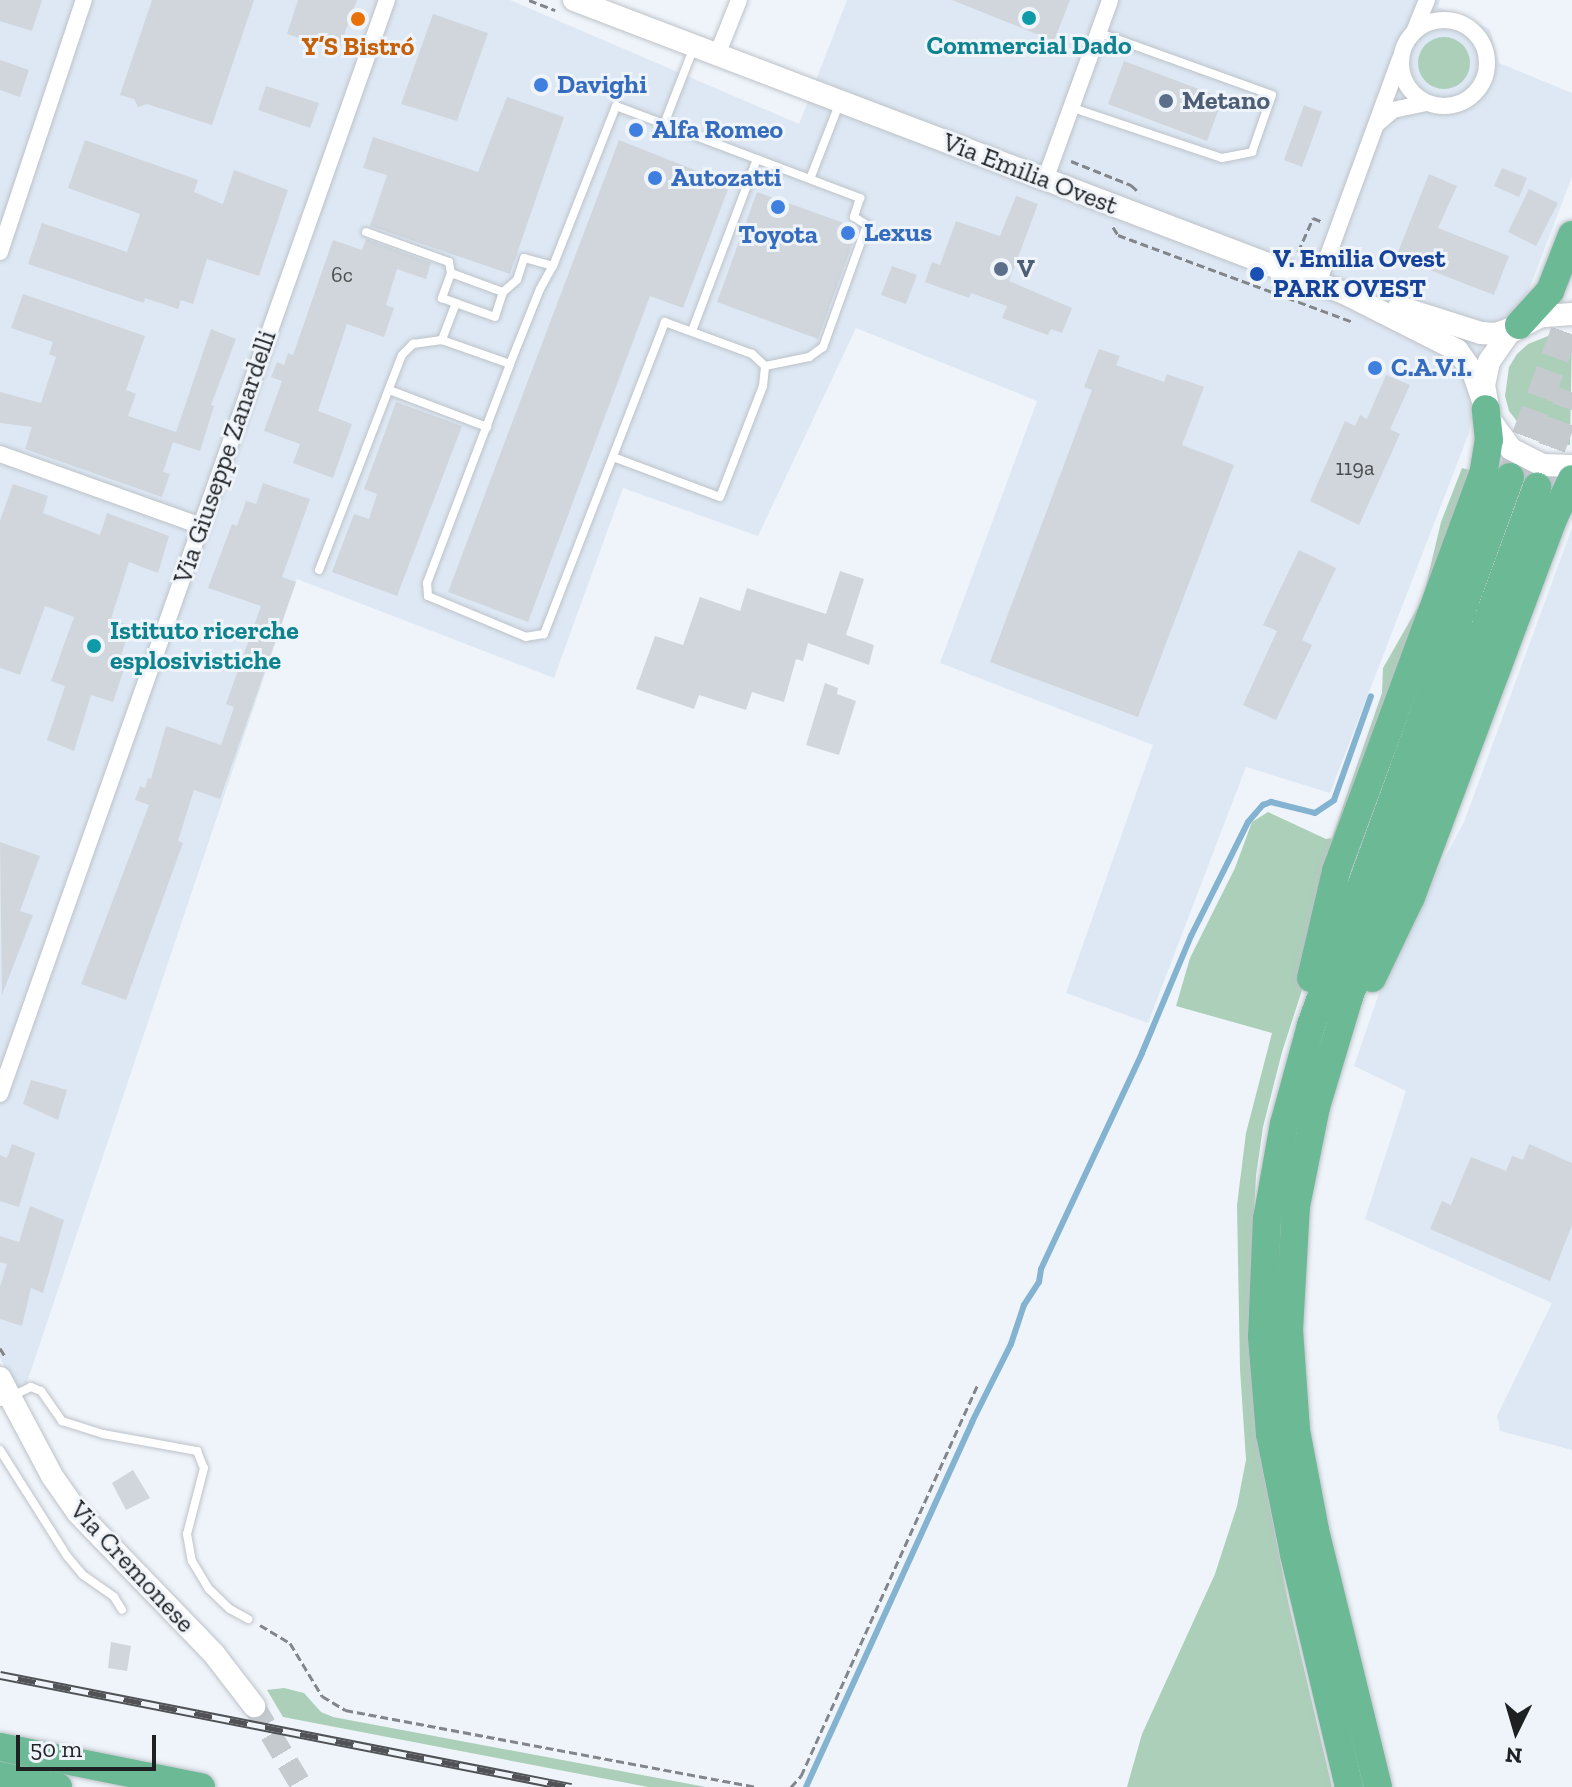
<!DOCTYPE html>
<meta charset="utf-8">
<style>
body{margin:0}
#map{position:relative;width:1572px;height:1787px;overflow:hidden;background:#eff4fa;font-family:"Zilla Slab",serif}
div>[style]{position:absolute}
.built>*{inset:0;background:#dde8f4}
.green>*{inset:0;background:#accfb9}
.round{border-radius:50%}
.stream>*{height:6px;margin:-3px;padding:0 3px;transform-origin:3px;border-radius:3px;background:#83b3d1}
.building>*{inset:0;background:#d0d6dc}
.secondary-tunnel>*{height:22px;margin-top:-11px;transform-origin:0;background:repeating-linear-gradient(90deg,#c5cacf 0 22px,transparent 0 33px)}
.highway-tunnel>*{height:28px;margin-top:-14px;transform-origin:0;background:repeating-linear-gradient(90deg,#c5cacf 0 28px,transparent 0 42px)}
.path>*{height:3px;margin-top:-1.5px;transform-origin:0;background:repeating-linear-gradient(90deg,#828589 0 8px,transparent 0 12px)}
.roads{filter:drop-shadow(0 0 2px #bdc2c8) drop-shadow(0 0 2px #bdc2c8)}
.lane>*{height:8px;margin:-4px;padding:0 4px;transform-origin:4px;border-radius:4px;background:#fff}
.street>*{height:16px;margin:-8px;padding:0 8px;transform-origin:8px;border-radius:8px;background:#fff}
.street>.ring{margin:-8px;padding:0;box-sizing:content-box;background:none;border:16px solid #fff;border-radius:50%}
.secondary>*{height:22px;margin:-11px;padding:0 11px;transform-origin:11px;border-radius:11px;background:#fff}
.highway>*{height:28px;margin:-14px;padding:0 14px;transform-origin:14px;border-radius:14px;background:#6cb995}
.rail>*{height:9px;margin-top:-4.5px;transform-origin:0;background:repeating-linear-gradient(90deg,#eff4fa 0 18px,#505255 0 36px);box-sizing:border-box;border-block:2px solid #505255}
.dots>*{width:22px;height:22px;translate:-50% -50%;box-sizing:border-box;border:4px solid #eff4fa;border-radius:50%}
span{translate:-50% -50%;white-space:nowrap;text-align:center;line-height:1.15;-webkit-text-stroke:6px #eff4fa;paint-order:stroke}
.number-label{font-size:22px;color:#4a4e50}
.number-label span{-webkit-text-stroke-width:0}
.culture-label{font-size:26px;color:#0d838f;font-weight:700}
.left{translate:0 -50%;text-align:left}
.food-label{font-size:26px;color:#c56008;font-weight:700}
.shop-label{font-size:26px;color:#366cbe;font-weight:700}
.service-label{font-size:26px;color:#4e5e75;font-weight:700}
.street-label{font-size:26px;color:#1e2022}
.transit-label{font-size:26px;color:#164399;font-weight:700}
.north{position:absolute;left:1476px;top:1691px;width:80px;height:80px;-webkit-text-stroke:6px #eff4fa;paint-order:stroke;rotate:185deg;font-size:22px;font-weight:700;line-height:32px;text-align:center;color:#1e2022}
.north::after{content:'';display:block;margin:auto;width:28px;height:36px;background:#1e2022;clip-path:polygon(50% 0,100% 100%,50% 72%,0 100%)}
.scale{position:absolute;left:16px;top:1735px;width:140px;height:36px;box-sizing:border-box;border:4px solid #1e2022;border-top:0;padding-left:10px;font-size:24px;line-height:28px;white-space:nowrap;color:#1e2022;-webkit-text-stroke:6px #eff4fa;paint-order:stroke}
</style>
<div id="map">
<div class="built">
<div style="clip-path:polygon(0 0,510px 0,799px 124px,847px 0,1440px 0,1438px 7px,1490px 29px,1499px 63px,1572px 93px,1572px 177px,1528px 292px,1481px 347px,1469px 433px,1330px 793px,1246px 767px,1148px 1023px,1066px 993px,1153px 745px,940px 663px,1037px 401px,856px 328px,758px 536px,623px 488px,554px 678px,297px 579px,22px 1397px,0 1358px)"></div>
<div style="clip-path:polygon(1572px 528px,1572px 1450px,1500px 1431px,1497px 1416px,1552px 1303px,1365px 1219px,1406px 1091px,1354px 1066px,1391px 958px,1464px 822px)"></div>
</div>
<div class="green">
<div class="round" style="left:1418px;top:37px;width:52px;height:52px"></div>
<div style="clip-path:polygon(1553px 334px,1572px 335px,1570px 445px,1540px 442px,1527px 434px,1509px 411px,1505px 396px,1509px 367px,1517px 354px,1528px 344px)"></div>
<div style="clip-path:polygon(1462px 468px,1470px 470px,1282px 1052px,1263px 1127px,1256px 1176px,1248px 1327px,1257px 1441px,1288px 1601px,1332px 1787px,1127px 1787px,1142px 1734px,1215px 1574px,1237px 1506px,1246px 1460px,1240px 1369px,1237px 1205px,1246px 1133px,1272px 1033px,1176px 1006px,1190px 958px,1235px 868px,1252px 822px,1268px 812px,1326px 839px,1332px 838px,1382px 693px,1383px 668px,1423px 598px,1441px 522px)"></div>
<div style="clip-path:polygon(284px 1688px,304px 1693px,321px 1712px,333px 1717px,706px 1787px,648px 1787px,283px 1717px,267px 1690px)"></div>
</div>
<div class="stream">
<div style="left:806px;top:1787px;width:401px;rotate:-65.5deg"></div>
<div style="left:972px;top:1422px;width:87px;rotate:-63.4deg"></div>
<div style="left:1011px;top:1344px;width:41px;rotate:-71.6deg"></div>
<div style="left:1024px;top:1305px;width:27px;rotate:-57deg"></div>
<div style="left:1039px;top:1282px;width:13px;rotate:-81deg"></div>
<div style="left:1041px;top:1269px;width:238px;rotate:-64.9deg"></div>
<div style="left:1142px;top:1053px;width:127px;rotate:-67.3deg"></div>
<div style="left:1191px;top:936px;width:127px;rotate:-63.4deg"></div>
<div style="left:1248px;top:822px;width:23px;rotate:-49deg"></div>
<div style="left:1263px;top:805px;width:9px;rotate:-21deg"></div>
<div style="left:1271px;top:802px;width:45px;rotate:14deg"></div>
<div style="left:1315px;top:813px;width:23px;rotate:-34deg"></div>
<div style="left:1334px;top:800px;width:110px;rotate:-70.4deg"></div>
</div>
<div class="building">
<div style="clip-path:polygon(0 0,42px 0,32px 31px,0 21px)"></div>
<div style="clip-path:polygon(152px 0,254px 0,212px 125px,147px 104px,138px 107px,134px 99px,120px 95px)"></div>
<div style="clip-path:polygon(298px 0,357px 0,338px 51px,287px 34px)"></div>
<div style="clip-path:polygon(952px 0,1070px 0,1054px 41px)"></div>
<div style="clip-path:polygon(433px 14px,488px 33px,457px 121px,401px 104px)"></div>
<div style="clip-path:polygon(0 60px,29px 70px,20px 97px,0 90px)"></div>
<div style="clip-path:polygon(1124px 61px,1223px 98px,1207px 141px,1108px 104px)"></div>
<div style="clip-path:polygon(266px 86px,319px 103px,310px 128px,258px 110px)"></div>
<div style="clip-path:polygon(507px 97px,564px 117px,510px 274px,370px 226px,387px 175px,363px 168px,373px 137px,478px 172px)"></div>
<div style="clip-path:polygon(1304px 105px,1322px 112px,1302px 167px,1284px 160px)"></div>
<div style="clip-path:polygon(85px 140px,198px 180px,194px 192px,223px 204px,234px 170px,288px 190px,259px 276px,207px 259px,193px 304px,181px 300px,178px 309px,145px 298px,144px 303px,28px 264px,42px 223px,127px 252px,140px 214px,68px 188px)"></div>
<div style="clip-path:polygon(619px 140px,730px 184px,683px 308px,650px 296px,528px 622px,448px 592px)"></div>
<div style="clip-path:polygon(1502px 168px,1527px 178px,1519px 197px,1494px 186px)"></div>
<div style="clip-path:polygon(1429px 174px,1457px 186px,1438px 228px,1509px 256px,1494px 295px,1396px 257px)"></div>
<div style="clip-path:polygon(1529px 189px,1558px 203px,1536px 246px,1508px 232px)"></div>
<div style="clip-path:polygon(757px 192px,858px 228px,818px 339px,717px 302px)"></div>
<div style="clip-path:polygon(1016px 196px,1038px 204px,1009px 281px,1072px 308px,1062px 333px,1051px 329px,1048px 335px,1002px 318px,1007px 306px,971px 293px,969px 298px,925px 282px,932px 262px,940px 265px,956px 221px,1000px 236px)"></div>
<div style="clip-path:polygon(366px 239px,431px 263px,426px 279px,397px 269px,386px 305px,394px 308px,384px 337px,347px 324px,318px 411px,352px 424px,333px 478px,293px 463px,300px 444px,264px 431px,282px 381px,271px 377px,277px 362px,284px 365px,288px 353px,293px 355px,333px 240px,362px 250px)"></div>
<div style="clip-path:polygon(892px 266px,917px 275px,906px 304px,881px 295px)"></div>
<div style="clip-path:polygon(23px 294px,145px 336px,126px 390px,136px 394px,128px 416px,176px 432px,211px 329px,236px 339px,211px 405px,214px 406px,200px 451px,173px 442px,163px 472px,170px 474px,162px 497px,25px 449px,32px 427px,0 423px,0 392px,41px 403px,56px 357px,49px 354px,53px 342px,11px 328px)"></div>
<div style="clip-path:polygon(1099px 349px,1120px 356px,1116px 365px,1164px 382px,1167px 374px,1204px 387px,1182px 445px,1234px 465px,1138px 717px,990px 662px,1092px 390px,1084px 387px)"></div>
<div style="clip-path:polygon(1386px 375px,1410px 385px,1390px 429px,1400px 434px,1359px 525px,1310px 501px,1345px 421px,1355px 426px,1360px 415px,1367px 419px)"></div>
<div style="clip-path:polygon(396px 402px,462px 426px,397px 596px,332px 572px,354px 514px,369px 519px,377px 494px,364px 489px)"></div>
<div style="clip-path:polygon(263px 483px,310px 499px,282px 577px,296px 582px,220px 799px,194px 790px,178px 841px,183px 843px,126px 1000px,81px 984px,149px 805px,135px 800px,140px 786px,145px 788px,148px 778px,151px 779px,166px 726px,221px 745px,234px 707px,226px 704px,261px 606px,208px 588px,232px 524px,237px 526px,246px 501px,256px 504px)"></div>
<div style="clip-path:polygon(13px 484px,48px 496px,43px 513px,100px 535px,107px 513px,169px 536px,158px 573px,129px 562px,111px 619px,131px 626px,117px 667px,124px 669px,113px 702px,91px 695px,74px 751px,47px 740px,65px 686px,51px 681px,74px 617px,45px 606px,20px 675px,0 668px,0 521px)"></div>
<div style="clip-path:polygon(1299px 550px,1336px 568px,1302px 640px,1312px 645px,1276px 720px,1243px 705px,1277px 631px,1263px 625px)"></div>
<div style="clip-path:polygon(840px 571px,864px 579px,846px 635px,874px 645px,869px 665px,808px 643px,803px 661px,796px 659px,784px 702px,752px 692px,746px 710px,699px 695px,694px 709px,636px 689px,655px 636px,683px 645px,700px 597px,740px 611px,747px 588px,826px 614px)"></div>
<div style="clip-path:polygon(825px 683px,838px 688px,837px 694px,856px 701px,839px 755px,806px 745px)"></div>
<div style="clip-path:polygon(0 842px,40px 856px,20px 911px,33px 915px,2px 995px)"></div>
<div style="clip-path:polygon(31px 1080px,67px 1090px,58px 1120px,23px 1104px)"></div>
<div style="clip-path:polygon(12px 1144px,35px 1153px,19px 1207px,0 1201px,0 1155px,7px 1158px)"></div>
<div style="clip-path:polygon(1529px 1144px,1572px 1163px,1572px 1225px,1550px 1281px,1430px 1229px,1442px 1201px,1451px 1205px,1471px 1157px,1506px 1171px,1512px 1156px,1523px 1160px)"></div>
<div style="clip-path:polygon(30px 1206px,64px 1220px,43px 1293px,31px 1288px,22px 1326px,0 1319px,0 1287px,7px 1264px,0 1262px,0 1236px,19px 1242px)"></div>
<div style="clip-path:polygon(133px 1470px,150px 1498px,126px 1510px,112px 1483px)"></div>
<div style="clip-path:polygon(111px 1642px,131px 1646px,127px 1671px,108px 1668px)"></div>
</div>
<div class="secondary-tunnel">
<div style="left:254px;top:1706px;width:94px;rotate:59.3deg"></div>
</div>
<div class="highway-tunnel">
<div style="left:1511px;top:476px;width:175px;rotate:-69.6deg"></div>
<div style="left:1537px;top:487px;width:101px;rotate:-69.8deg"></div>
</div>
<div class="path">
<div style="left:529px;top:0;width:28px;rotate:21deg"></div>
<div style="left:1071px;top:161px;width:65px;rotate:21.8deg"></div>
<div style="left:1131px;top:185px;width:12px;rotate:42deg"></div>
<div style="left:1113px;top:227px;width:9px;rotate:58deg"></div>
<div style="left:1118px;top:235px;width:251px;rotate:20.3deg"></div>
<div style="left:1298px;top:252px;width:37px;rotate:-66deg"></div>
<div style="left:1313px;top:218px;width:11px;rotate:22deg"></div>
<div style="left:0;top:1348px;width:12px;rotate:59deg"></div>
<div style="left:260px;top:1625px;width:35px;rotate:31deg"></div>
<div style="left:290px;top:1643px;width:62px;rotate:58.9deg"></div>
<div style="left:322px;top:1696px;width:27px;rotate:31deg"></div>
<div style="left:345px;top:1710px;width:419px;rotate:10.6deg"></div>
<div style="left:791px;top:1787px;width:15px;rotate:-48deg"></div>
<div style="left:801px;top:1776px;width:428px;rotate:-65.7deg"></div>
</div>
<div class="roads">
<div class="lane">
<div style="left:694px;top:47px;width:83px;rotate:111.3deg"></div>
<div style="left:664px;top:124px;width:210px;rotate:20.7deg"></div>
<div style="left:860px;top:198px;width:20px;rotate:108deg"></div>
<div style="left:854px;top:217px;width:15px;rotate:32deg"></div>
<div style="left:867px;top:225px;width:130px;rotate:109.8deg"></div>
<div style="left:823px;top:347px;width:17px;rotate:144deg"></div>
<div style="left:809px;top:357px;width:45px;rotate:168.4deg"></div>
<div style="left:1073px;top:108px;width:157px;rotate:18.6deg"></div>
<div style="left:1222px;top:158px;width:31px;rotate:-11deg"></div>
<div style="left:1252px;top:152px;width:60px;rotate:-70.7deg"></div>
<div style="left:1272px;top:95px;width:183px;rotate:-160.2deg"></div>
<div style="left:810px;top:179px;width:83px;rotate:-68.7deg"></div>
<div style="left:366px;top:232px;width:88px;rotate:19.9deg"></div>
<div style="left:449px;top:262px;width:11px;rotate:80deg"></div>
<div style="left:451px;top:273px;width:55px;rotate:20.1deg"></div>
<div style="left:503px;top:292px;width:26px;rotate:108deg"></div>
<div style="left:495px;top:317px;width:41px;rotate:-160.3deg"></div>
<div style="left:456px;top:303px;width:40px;rotate:111deg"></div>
<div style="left:451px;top:273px;width:27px;rotate:110deg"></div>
<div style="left:442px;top:298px;width:15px;rotate:20deg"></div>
<div style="left:503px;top:292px;width:18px;rotate:-41deg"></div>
<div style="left:517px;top:280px;width:23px;rotate:-72deg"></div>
<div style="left:524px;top:258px;width:30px;rotate:15deg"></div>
<div style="left:692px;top:331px;width:184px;rotate:-69.3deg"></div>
<div style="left:389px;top:390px;width:105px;rotate:20.7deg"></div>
<div style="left:613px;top:457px;width:114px;rotate:20.5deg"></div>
<div style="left:720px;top:497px;width:119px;rotate:-68.8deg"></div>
<div style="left:763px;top:386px;width:20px;rotate:-84deg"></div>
<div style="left:765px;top:366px;width:18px;rotate:-137deg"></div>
<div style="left:752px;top:354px;width:93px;rotate:-159.8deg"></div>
<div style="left:665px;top:322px;width:335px;rotate:111.2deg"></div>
<div style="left:544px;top:634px;width:18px;rotate:171deg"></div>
<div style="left:526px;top:637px;width:106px;rotate:-157.3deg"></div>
<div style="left:428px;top:596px;width:13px;rotate:-94deg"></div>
<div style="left:427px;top:583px;width:234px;rotate:-69.2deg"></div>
<div style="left:510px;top:364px;width:81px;rotate:-68.2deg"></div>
<div style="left:540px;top:289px;width:26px;rotate:-61deg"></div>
<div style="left:553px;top:266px;width:172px;rotate:-68.5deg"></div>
<div style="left:616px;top:106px;width:51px;rotate:20.6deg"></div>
<div style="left:319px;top:570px;width:230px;rotate:-68.9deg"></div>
<div style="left:402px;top:355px;width:16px;rotate:-45deg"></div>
<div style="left:413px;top:344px;width:29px;rotate:-8deg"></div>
<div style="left:442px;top:340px;width:72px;rotate:19.4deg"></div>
<div style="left:0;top:1402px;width:34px;rotate:-26deg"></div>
<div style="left:31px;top:1387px;width:11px;rotate:22deg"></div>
<div style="left:41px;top:1391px;width:37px;rotate:55deg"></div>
<div style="left:62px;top:1421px;width:43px;rotate:17.6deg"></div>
<div style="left:103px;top:1434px;width:96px;rotate:10.3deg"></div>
<div style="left:197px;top:1451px;width:18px;rotate:68deg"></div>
<div style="left:204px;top:1468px;width:68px;rotate:104.4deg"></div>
<div style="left:187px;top:1534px;width:27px;rotate:80deg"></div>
<div style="left:192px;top:1561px;width:33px;rotate:59deg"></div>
<div style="left:209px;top:1589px;width:29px;rotate:44deg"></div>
<div style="left:230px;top:1609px;width:21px;rotate:29deg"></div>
<div style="left:0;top:1450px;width:125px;rotate:57.7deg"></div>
<div style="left:67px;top:1556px;width:25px;rotate:50deg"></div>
<div style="left:83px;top:1575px;width:38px;rotate:35deg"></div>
<div style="left:114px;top:1597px;width:15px;rotate:58deg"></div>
</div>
<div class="street">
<div class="ring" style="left:1401px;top:20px;width:70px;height:70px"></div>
<div style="left:1414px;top:32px;width:35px;rotate:-68deg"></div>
<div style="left:717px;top:55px;width:59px;rotate:-68.2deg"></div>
<div style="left:1378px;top:123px;width:20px;rotate:-41deg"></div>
<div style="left:1393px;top:110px;width:34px;rotate:-12deg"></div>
<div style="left:1045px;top:180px;width:191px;rotate:-70.1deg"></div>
<div style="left:0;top:252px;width:266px;rotate:-71.6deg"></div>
<div style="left:1318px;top:283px;width:239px;rotate:-69.9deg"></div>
<div style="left:0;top:454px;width:214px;rotate:19.7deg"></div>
<div style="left:0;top:1094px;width:1160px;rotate:-70.52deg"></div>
</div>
<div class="secondary">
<div style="left:574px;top:0;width:824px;rotate:20.83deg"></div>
<div style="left:1344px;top:293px;width:127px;rotate:26.8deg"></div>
<div style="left:1457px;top:350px;width:27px;rotate:54deg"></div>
<div style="left:1473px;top:372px;width:39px;rotate:71deg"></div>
<div style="left:1399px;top:307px;width:86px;rotate:17.6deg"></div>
<div style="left:1481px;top:333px;width:15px;rotate:4deg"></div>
<div style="left:1496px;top:334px;width:20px;rotate:-20deg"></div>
<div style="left:1572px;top:314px;width:31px;rotate:176deg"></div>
<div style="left:1541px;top:316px;width:36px;rotate:152deg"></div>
<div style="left:1509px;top:333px;width:35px;rotate:125deg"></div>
<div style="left:1489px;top:362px;width:24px;rotate:102deg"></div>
<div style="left:1484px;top:385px;width:36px;rotate:80deg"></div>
<div style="left:1490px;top:420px;width:36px;rotate:54deg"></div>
<div style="left:1511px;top:449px;width:36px;rotate:27deg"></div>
<div style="left:1543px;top:465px;width:29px;rotate:2deg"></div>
<div style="left:0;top:1378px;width:111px;rotate:62deg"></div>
<div style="left:52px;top:1476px;width:45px;rotate:54.9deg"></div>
<div style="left:78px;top:1513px;width:196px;rotate:46deg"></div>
<div style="left:214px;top:1654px;width:66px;rotate:52.4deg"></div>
</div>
<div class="highway">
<div style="left:1519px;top:325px;width:46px;rotate:-47.6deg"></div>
<div style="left:1550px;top:291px;width:60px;rotate:-68.6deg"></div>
<div style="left:1311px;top:978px;width:110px;rotate:-76.8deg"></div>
<div style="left:1336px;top:871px;width:427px;rotate:-69.7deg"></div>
<div style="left:1484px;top:470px;width:30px;rotate:-81deg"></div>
<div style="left:1489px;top:440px;width:31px;rotate:-96deg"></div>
<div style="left:1372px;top:978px;width:90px;rotate:-64.3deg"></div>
<div style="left:1411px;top:897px;width:404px;rotate:-69.4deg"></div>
<div style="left:1553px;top:519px;width:44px;rotate:-64.6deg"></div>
<div style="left:0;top:1747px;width:205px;rotate:11.3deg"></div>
<div style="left:0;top:1776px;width:59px;rotate:10.7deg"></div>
<div style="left:1349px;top:1787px;width:239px;rotate:-103.3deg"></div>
<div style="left:1294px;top:1554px;width:122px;rotate:-101.3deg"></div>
<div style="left:1270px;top:1434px;width:98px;rotate:-94.7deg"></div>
<div style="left:1262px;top:1336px;width:117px;rotate:-87.6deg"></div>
<div style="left:1267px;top:1219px;width:97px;rotate:-79.9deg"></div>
<div style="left:1284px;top:1124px;width:103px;rotate:-74.7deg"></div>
<div style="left:1311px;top:1025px;width:583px;rotate:-70.04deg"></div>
<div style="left:1378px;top:1787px;width:265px;rotate:-103.8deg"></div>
<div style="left:1315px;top:1530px;width:102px;rotate:-100.8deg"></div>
<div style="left:1296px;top:1430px;width:100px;rotate:-94deg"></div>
<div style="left:1289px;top:1330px;width:124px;rotate:-86.8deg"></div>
<div style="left:1296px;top:1206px;width:101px;rotate:-78.6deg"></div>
<div style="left:1316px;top:1107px;width:115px;rotate:-73.3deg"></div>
<div style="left:1349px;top:997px;width:544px;rotate:-69.76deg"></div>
</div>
</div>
<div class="rail">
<div style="left:0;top:1675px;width:582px;rotate:11.1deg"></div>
</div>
<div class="dots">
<div style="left:1029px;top:18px;background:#0f9aa8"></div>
<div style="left:358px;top:19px;background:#e8710a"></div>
<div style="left:541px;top:85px;background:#3f7fe0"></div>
<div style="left:1166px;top:101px;background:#5c6f8a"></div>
<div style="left:636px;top:130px;background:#3f7fe0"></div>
<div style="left:655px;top:178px;background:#3f7fe0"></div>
<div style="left:778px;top:207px;background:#3f7fe0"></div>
<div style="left:848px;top:233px;background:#3f7fe0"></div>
<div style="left:1001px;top:269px;background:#5c6f8a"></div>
<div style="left:1257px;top:274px;background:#1a4fb4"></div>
<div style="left:1375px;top:368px;background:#3f7fe0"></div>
<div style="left:94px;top:646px;background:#0f9aa8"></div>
</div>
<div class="number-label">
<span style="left:342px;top:275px">6c</span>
<span style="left:1355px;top:468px">119a</span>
</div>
<div class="culture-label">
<span style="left:1029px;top:46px">Commercial Dado</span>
<span class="left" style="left:110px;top:646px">Istituto ricerche<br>esplosivistiche</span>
</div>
<div class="food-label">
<span style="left:358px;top:47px">Y’S Bistró</span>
</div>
<div class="shop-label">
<span class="left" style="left:557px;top:85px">Davighi</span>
<span class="left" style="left:652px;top:130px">Alfa Romeo</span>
<span class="left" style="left:671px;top:178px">Autozatti</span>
<span class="left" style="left:864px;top:233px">Lexus</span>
<span style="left:778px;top:235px">Toyota</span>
<span class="left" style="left:1391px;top:368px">C.A.V.I.</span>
</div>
<div class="service-label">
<span class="left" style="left:1182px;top:101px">Metano</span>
<span class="left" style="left:1017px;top:269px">V</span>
</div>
<div class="street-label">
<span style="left:1030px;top:174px;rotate:21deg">Via Emilia Ovest</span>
<span style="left:225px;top:457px;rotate:-71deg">Via Giuseppe Zanardelli</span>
<span style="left:132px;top:1567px;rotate:47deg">Via Cremonese</span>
</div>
<div class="transit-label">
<span class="left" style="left:1273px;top:274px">V. Emilia Ovest<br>PARK OVEST</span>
</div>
<div class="north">N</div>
<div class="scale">50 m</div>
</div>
